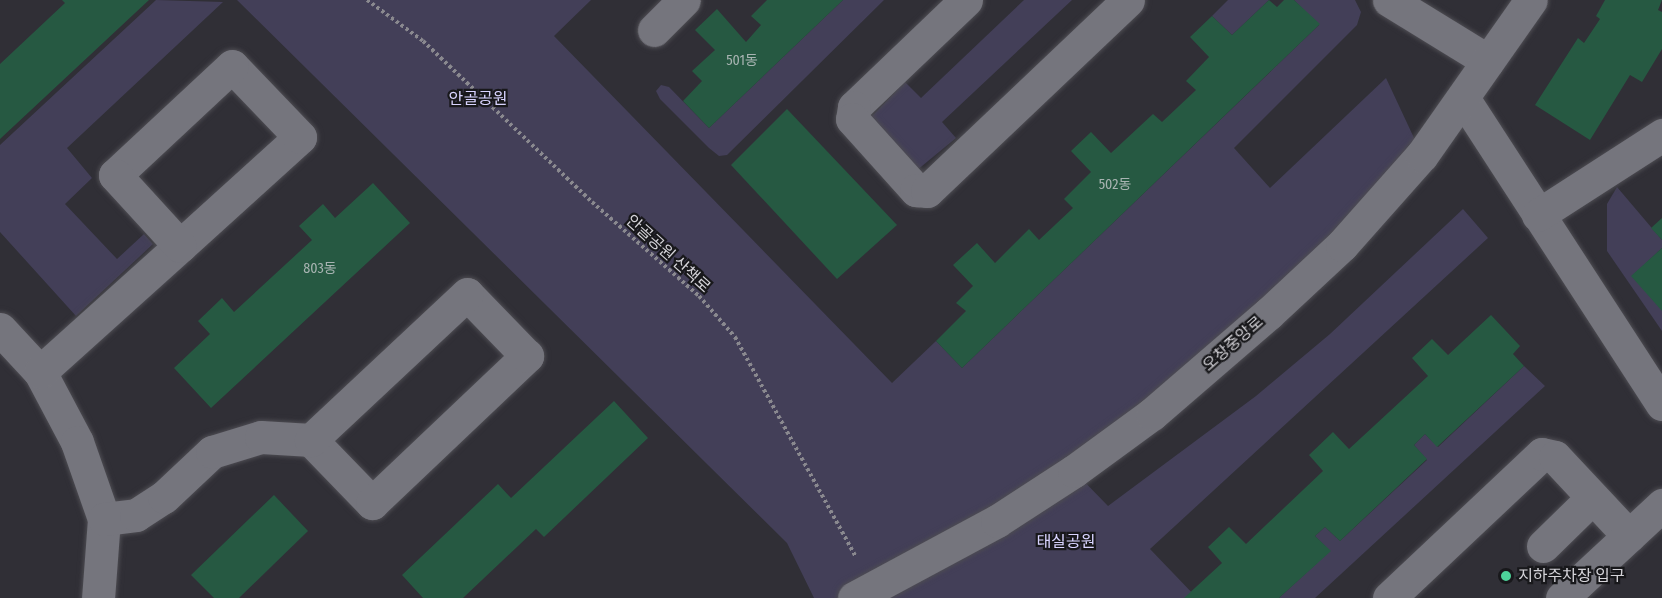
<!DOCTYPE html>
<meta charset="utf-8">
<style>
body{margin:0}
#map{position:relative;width:1662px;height:598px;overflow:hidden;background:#302f36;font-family:"Fira Sans Condensed","Noto Sans KR",sans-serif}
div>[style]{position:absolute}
.green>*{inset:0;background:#433f58}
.building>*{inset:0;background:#265942}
.path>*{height:4px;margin-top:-2px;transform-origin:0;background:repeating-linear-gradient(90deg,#8a898f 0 3px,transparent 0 6px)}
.roads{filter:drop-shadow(0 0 2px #4d4c52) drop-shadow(0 0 2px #4d4c52)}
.minor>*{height:33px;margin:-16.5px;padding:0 16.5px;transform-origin:16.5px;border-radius:16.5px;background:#75757d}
.dots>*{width:16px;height:16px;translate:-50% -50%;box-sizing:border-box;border:3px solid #18181b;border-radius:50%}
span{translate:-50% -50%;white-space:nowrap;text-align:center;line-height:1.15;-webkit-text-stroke:4.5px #18181b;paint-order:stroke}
.number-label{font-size:14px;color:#a8b4b2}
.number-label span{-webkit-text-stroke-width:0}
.park-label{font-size:16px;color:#d9d4ff}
.street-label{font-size:16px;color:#d4d3d8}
.poi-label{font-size:16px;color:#d4d3d8}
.left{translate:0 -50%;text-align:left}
</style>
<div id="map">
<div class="green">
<div style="clip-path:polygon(156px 0,223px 2px,67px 148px,92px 178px,65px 204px,117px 259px,144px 234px,153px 244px,76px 316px,0 232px,0 145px)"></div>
<div style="clip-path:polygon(237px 0,591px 0,554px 36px,892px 383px,936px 341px,962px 368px,1319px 25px,1294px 0,1355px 0,1361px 12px,1357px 25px,1234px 148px,1270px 188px,1386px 78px,1422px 155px,1074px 471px,1108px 506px,1256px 396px,1330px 334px,1463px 209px,1488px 238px,1150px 549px,1197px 598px,814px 598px,787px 543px)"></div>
<div style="clip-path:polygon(843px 0,884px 0,727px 155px,719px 156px,709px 148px,660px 99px,656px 91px,661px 85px,669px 87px,709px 128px)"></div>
<div style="clip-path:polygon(1024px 0,1072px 0,942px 122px,956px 138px,916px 171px,872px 124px,872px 116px,905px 82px,921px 98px)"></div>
<div style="clip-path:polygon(1228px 0,1269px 0,1232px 35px,1212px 16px)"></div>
<div style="clip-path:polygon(1617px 187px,1662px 240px,1662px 248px,1632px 276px,1662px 309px,1662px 331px,1607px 251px,1607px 204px)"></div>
<div style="clip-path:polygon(1524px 366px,1545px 386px,1315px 598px,1279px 598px,1330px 551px,1315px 536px,1325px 527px,1340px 541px,1427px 460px,1414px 445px,1425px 434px,1438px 447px)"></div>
</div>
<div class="building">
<div style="clip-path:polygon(62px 0,149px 0,0 139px,0 64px,65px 3px)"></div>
<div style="clip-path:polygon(767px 0,843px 0,709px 128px,683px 101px,702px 81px,692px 71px,715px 50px,695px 30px,717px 9px,746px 42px,761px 25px,751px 16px)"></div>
<div style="clip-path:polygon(1269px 0,1277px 7px,1284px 0,1294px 0,1320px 24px,962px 368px,936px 341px,966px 311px,956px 303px,973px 286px,953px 265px,977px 243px,995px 263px,1029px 229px,1039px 240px,1073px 208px,1064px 199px,1091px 172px,1071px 151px,1091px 132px,1111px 153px,1153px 114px,1162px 122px,1196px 90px,1186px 81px,1209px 57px,1190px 37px,1212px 16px,1232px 35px)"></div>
<div style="clip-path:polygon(1605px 0,1662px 0,1658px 10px,1662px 12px,1662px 49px,1642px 82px,1630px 75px,1590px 140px,1535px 105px,1578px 38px,1584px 43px,1600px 19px,1596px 16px)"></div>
<div style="clip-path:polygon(787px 109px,897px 225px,837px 279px,731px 165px)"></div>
<div style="clip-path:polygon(373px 183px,410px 223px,211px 408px,174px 368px,210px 334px,198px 321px,222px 298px,234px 312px,312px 240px,299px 226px,323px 204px,335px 218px)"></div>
<div style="clip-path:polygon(1662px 218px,1662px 240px,1651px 228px)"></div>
<div style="clip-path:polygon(1662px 248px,1662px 311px,1631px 276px)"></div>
<div style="clip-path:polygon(1491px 315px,1520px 346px,1513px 354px,1524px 366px,1437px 447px,1425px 434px,1414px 445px,1427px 459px,1340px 541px,1325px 527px,1315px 536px,1331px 551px,1279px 598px,1184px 598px,1222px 563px,1208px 547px,1229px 527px,1246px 544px,1323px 471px,1309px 455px,1333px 432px,1349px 449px,1428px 376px,1412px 358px,1432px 339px,1448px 355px)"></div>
<div style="clip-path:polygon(614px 401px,648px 438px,544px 537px,536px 529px,463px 598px,423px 598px,402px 575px,498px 484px,511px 498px)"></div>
<div style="clip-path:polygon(274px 495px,308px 531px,239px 598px,214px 598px,191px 575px)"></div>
</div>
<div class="path">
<div style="left:367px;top:0;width:69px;rotate:36.2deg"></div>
<div style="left:423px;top:41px;width:233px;rotate:43.6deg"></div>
<div style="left:592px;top:202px;width:142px;rotate:41.3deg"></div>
<div style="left:699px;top:296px;width:55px;rotate:48.7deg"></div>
<div style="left:735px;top:337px;width:251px;rotate:61.2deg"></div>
</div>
<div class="roads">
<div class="minor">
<div style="left:966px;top:0;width:155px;rotate:136.3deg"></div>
<div style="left:854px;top:107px;width:12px;rotate:99deg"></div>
<div style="left:852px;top:119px;width:96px;rotate:48deg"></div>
<div style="left:916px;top:190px;width:11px;rotate:5deg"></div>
<div style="left:927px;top:191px;width:277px;rotate:-43.5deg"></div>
<div style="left:1389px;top:0;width:116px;rotate:31.6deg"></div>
<div style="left:654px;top:30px;width:42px;rotate:-45deg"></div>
<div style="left:1463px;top:98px;width:365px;rotate:57deg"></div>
<div style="left:1538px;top:215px;width:148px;rotate:-32.8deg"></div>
<div style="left:0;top:329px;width:59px;rotate:47.1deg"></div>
<div style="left:40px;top:372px;width:79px;rotate:62.1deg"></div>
<div style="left:77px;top:442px;width:82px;rotate:70.7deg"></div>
<div style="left:104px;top:519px;width:79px;rotate:94.3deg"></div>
<div style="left:40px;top:372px;width:188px;rotate:-42deg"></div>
<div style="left:180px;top:246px;width:162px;rotate:-42.2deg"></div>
<div style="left:300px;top:137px;width:98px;rotate:-133.8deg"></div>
<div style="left:232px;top:66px;width:160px;rotate:137deg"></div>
<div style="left:115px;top:175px;width:96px;rotate:47.5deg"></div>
<div style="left:104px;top:519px;width:32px;rotate:-7deg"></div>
<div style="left:136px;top:515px;width:33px;rotate:-33deg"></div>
<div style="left:164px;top:497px;width:66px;rotate:-43.2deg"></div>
<div style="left:212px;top:452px;width:51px;rotate:-17deg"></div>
<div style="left:261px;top:437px;width:50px;rotate:3.4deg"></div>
<div style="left:311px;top:440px;width:88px;rotate:45.9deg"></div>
<div style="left:372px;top:503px;width:214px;rotate:-43.5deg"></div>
<div style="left:527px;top:356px;width:86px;rotate:-134.1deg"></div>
<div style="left:467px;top:294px;width:214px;rotate:136.9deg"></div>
<div style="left:1543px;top:546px;width:69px;rotate:-44.4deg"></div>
<div style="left:854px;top:598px;width:162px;rotate:-28.3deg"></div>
<div style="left:997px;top:521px;width:92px;rotate:-33deg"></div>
<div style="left:1074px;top:471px;width:97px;rotate:-36.2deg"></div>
<div style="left:1152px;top:414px;width:153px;rotate:-40.8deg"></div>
<div style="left:1268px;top:314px;width:101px;rotate:-43deg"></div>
<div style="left:1342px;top:245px;width:120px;rotate:-48.4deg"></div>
<div style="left:1422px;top:155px;width:189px;rotate:-54.9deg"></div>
<div style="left:1389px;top:598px;width:210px;rotate:-43.3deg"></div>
<div style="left:1542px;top:454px;width:13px;rotate:13deg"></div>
<div style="left:1555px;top:457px;width:108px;rotate:46.9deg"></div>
<div style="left:1562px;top:598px;width:137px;rotate:-42.9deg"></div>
</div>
</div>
<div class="dots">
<div style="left:1506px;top:576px;background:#4dd39a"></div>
</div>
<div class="number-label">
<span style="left:742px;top:61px">501동</span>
<span style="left:1115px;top:185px">502동</span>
<span style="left:320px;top:269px">803동</span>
</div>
<div class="park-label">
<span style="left:478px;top:99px">안골공원</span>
<span style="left:1066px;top:542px">태실공원</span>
</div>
<div class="street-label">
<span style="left:668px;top:254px;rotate:42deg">안골공원 산책로</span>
<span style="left:1233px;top:344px;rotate:-41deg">오창중앙로</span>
</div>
<div class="poi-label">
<span class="left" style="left:1518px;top:576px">지하주차장 입구</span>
</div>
</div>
